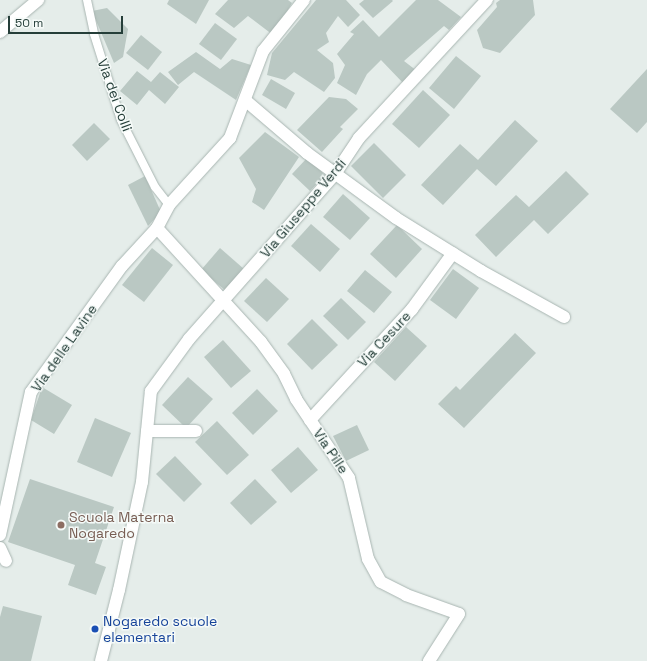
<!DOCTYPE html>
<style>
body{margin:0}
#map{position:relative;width:647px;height:661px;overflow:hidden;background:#e5edea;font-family:"Space Grotesk",sans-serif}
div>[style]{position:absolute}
.building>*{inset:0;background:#bac8c3}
.roads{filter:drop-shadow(0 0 1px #a8b5b1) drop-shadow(0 0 1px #a8b5b1)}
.service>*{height:8px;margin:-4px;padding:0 4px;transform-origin:4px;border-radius:4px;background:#fff}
.minor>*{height:12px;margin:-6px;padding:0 6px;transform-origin:6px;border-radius:6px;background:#fff}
.dots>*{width:11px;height:11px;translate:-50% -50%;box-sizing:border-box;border:2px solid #f5faf8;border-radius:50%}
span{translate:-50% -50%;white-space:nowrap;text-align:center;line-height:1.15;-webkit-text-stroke:3px #f5faf8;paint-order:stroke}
.street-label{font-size:14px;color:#253e39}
.education-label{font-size:14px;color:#785e54}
.left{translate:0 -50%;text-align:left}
.transit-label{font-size:14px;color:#164399}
.scale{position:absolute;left:8px;top:16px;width:115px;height:18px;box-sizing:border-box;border:2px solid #253e39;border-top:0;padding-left:5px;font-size:12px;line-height:14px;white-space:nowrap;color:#253e39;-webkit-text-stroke:3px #f5faf8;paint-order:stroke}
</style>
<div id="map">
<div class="building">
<div style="clip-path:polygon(169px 0,209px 0,196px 24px,167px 4px)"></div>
<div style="clip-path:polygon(228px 0,288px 0,292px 3px,273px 35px,248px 16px,234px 28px,215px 14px)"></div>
<div style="clip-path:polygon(316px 0,346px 0,360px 15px,348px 27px,338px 16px,326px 33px,329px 42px,317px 50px,333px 63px,335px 78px,324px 92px,294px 72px,285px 80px,267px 75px,272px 53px)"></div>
<div style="clip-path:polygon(364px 0,392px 0,393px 1px,373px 18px,359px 4px)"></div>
<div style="clip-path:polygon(416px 0,438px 0,461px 17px,449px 30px,444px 26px,404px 61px,417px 71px,404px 84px,381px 60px,367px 74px,356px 95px,337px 83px,345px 65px,337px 54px,354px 34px,350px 32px,363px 20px,379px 37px)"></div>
<div style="clip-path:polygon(500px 0,533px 0,535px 15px,500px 53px,483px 48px,477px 30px,497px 7px,496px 3px)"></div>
<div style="clip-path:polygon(107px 8px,128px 29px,123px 57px,114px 63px,92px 11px)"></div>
<div style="clip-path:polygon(215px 23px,237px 39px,221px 60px,199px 44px)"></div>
<div style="clip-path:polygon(141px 35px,162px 52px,148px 70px,126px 53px)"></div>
<div style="clip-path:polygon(196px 52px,220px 69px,232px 59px,251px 65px,236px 100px,194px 72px,178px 85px,168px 72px)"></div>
<div style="clip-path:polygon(456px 56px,481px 76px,454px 109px,429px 88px)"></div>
<div style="clip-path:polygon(647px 69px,647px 122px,637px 133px,610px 109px)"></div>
<div style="clip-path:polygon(137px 71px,151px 82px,160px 72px,179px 87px,165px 104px,149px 90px,137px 105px,120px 91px)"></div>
<div style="clip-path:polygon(271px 79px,295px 93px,286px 109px,262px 95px)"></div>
<div style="clip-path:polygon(423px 90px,450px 115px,419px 148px,392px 124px)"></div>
<div style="clip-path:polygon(329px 97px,346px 99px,358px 109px,340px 127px,343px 129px,322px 152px,297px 130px)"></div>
<div style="clip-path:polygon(515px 120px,538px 141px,496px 186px,477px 169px,443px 205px,421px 185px,460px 144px,478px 160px)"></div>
<div style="clip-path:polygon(94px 123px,110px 139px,87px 161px,72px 145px)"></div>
<div style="clip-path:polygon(265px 132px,299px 157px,264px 210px,252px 202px,256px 189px,239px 158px)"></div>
<div style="clip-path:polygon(374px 143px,406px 175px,383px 198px,351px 166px)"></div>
<div style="clip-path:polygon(307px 158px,325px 175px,310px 191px,292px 174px)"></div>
<div style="clip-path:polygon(566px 171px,589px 194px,548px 234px,534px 220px,496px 257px,475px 235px,516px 195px,529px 207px)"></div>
<div style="clip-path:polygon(145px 176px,161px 212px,148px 226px,128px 185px)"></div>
<div style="clip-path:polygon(343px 194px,370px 218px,350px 240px,323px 217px)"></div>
<div style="clip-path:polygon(311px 224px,340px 249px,320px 272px,291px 246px)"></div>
<div style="clip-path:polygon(397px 225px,422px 249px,396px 278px,370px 254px)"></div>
<div style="clip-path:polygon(152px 248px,173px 265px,144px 302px,122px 285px)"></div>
<div style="clip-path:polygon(220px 248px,244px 269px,226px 291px,201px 270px)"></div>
<div style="clip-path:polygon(453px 269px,479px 288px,456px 319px,430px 300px)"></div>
<div style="clip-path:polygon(365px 270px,392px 292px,374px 313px,347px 291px)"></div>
<div style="clip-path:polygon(266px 278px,289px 299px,267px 322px,244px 301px)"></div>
<div style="clip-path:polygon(341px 298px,366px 322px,348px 340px,323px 316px)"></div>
<div style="clip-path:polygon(312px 319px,338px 345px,312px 370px,287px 344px)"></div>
<div style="clip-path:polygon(406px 327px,427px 346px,395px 381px,374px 362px)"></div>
<div style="clip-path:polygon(515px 333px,536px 353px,464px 428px,438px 404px,456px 386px,460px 390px)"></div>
<div style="clip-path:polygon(223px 340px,251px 371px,231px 388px,204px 357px)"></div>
<div style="clip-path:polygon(188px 377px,213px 399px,186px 428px,162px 405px)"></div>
<div style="clip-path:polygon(42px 387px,72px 405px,54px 434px,31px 420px)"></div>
<div style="clip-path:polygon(257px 389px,278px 411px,253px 435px,232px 413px)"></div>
<div style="clip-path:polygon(95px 418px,131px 433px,112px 477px,77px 462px)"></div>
<div style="clip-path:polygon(217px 421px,249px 455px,227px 475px,195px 442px)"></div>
<div style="clip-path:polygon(357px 425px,369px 450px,346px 461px,333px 436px)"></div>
<div style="clip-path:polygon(298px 447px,318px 470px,291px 493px,271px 470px)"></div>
<div style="clip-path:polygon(175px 456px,202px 484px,184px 502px,156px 474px)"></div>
<div style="clip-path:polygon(30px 479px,114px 507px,95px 563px,106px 567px,96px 595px,68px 585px,75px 565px,8px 542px)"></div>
<div style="clip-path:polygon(255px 479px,277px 502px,251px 525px,230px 503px)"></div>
<div style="clip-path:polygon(3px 606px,42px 616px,31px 661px,0 661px,0 617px)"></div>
</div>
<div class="roads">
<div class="service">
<div style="left:87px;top:0;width:35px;rotate:78deg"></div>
<div style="left:94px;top:34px;width:90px;rotate:72.6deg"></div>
<div style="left:121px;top:120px;width:75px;rotate:63.1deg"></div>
<div style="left:155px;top:187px;width:23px;rotate:52deg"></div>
</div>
<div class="minor">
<div style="left:0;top:32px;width:50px;rotate:-40.1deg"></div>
<div style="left:245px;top:100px;width:82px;rotate:40.5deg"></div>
<div style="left:307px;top:153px;width:110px;rotate:36.1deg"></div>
<div style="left:396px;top:218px;width:100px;rotate:31.9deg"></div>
<div style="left:481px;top:271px;width:95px;rotate:29deg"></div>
<div style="left:157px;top:228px;width:154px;rotate:47.6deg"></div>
<div style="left:261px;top:342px;width:39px;rotate:54deg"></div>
<div style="left:284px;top:374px;width:28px;rotate:64deg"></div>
<div style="left:296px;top:399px;width:95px;rotate:56.1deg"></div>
<div style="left:349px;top:478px;width:83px;rotate:76.8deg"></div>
<div style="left:368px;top:559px;width:26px;rotate:61deg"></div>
<div style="left:381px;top:582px;width:28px;rotate:27deg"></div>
<div style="left:406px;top:595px;width:56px;rotate:19.7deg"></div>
<div style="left:459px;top:614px;width:56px;rotate:122.6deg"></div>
<div style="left:310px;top:420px;width:151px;rotate:-47.4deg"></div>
<div style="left:412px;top:309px;width:69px;rotate:-53.8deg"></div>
<div style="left:147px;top:431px;width:49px"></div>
<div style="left:0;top:535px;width:146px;rotate:-77.8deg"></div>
<div style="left:31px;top:392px;width:155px;rotate:-54.2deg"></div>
<div style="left:122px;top:266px;width:52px;rotate:-47.4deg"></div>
<div style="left:157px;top:228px;width:26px;rotate:-62deg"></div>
<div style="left:169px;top:205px;width:91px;rotate:-47.7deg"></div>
<div style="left:230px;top:138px;width:93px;rotate:-69.2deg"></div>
<div style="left:263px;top:51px;width:65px;rotate:-51.2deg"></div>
<div style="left:0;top:548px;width:14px;rotate:65deg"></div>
<div style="left:101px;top:661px;width:73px;rotate:-75.8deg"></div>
<div style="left:119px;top:590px;width:110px;rotate:-78deg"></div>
<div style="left:142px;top:482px;width:91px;rotate:-84.4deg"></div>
<div style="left:151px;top:391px;width:64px;rotate:-53.8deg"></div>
<div style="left:189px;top:339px;width:220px;rotate:-48.5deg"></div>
<div style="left:335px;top:174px;width:43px;rotate:-56.3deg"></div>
<div style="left:359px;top:138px;width:188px;rotate:-47.2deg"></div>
</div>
</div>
<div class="dots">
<div style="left:61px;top:525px;background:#8d6e63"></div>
<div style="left:95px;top:629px;background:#1a4fb4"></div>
</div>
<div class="street-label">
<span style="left:115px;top:95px;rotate:70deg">Via dei Colli</span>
<span style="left:303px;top:208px;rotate:-50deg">Via Giuseppe Verdi</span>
<span style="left:384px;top:339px;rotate:-47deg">Via Cesure</span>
<span style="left:64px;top:348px;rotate:-55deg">Via delle Lavine</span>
<span style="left:331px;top:451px;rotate:56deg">Via Pille</span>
</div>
<div class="education-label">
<span class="left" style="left:69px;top:525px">Scuola Materna<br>Nogaredo</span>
</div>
<div class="transit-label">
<span class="left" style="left:103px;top:629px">Nogaredo scuole<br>elementari</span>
</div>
<div class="scale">50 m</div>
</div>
